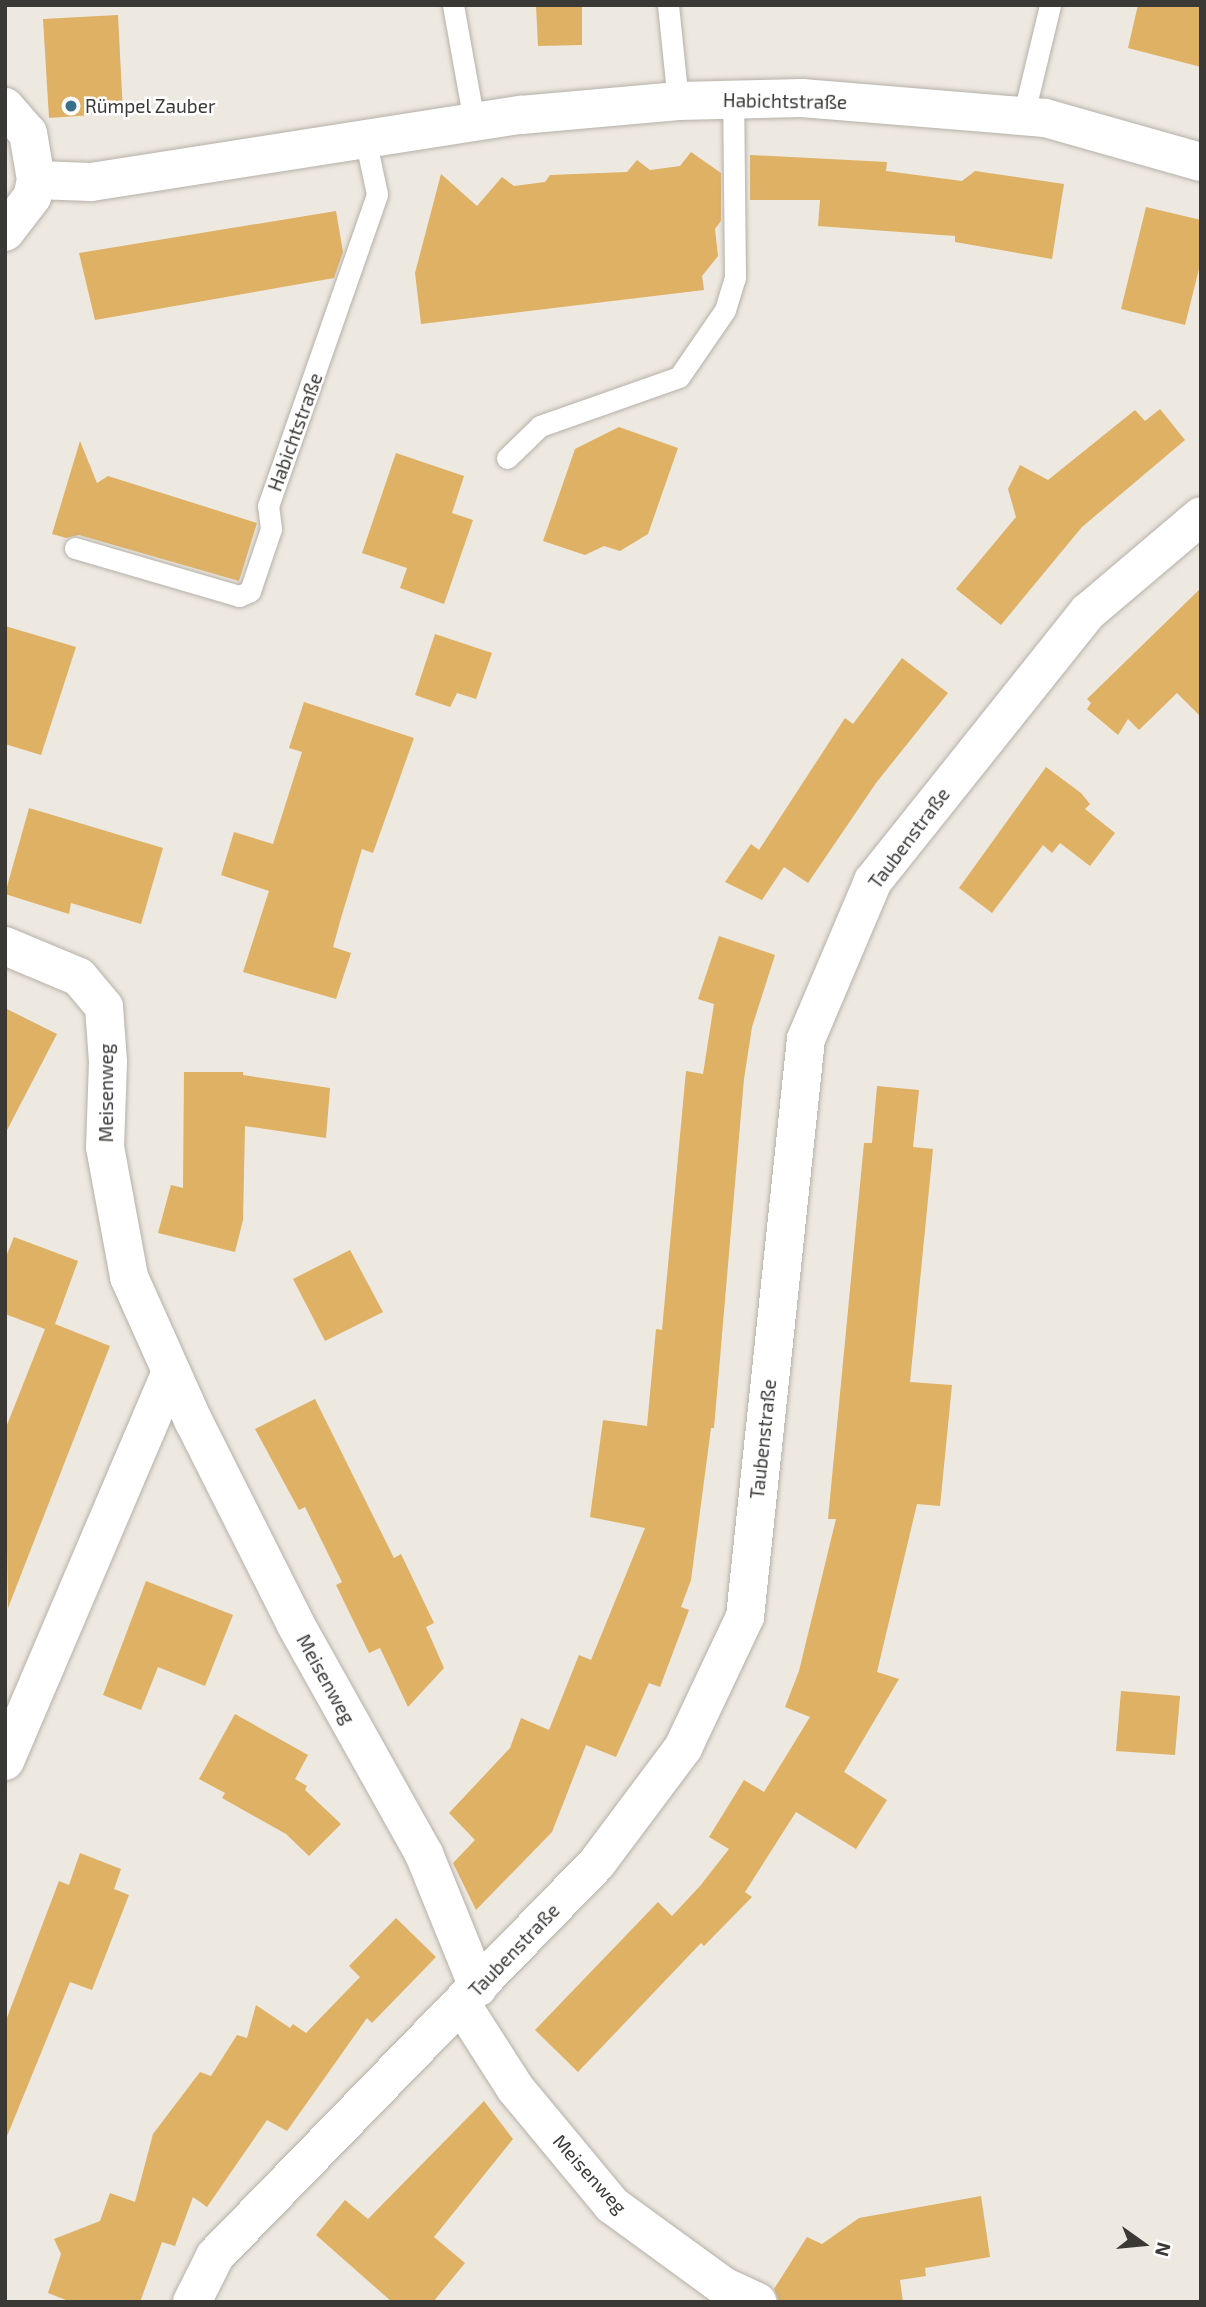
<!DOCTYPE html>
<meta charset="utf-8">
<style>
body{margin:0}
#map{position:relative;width:1206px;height:2307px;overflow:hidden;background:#ede8e0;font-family:"Exo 2",sans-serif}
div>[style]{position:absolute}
.building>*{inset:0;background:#deb165}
.roads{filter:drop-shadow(0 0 2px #b5b0a8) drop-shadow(0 0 2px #b5b0a8)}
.service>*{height:21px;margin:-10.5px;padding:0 10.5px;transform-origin:10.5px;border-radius:10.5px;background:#fff}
.minor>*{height:38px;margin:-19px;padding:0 19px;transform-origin:19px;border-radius:19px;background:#fff}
.dots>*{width:19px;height:19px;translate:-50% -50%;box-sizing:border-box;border:4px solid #fff;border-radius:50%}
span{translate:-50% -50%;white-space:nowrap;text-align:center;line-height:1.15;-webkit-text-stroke:5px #fff;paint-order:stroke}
.street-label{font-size:19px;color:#3b3936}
.poi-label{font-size:19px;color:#3b3936}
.left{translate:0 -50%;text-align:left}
.frame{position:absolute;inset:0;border:7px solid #3b3936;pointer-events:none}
.north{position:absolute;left:1108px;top:2209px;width:70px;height:70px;-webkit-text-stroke:5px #fff;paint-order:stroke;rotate:105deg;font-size:19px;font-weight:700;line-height:28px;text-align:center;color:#3b3936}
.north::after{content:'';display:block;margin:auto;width:24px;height:32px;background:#3b3936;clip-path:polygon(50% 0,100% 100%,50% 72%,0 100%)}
</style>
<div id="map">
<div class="building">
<div style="clip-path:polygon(536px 5px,582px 5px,582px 45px,538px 46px)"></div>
<div style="clip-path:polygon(1138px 5px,1201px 5px,1201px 67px,1128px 48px)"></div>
<div style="clip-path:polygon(118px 15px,123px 113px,49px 118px,43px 19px)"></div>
<div style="clip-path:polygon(691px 152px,721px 173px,721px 221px,715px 229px,718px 256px,702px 276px,704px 290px,421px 324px,415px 273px,441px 174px,477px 206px,502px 177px,514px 186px,545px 182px,550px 175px,627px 172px,637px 160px,650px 170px,680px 166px)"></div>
<div style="clip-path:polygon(750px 155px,887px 162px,886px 171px,962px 181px,975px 171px,1064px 184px,1052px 259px,955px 242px,955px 236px,818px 226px,820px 200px,750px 200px)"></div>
<div style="clip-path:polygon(1146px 207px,1201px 220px,1201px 261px,1185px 325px,1121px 309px)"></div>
<div style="clip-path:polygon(336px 211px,343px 252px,334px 278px,95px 320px,79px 253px)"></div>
<div style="clip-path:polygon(1160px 409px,1185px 440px,1082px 527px,1001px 625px,956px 589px,1016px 517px,1008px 489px,1020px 465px,1048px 480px,1135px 410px,1145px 421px)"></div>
<div style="clip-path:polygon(619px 427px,678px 448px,648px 534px,620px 551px,604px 546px,585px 555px,543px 541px,575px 449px)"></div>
<div style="clip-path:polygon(80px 441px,97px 483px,108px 476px,257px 523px,239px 581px,79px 535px,66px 538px,52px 534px)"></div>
<div style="clip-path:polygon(396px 453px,464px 476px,452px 513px,473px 520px,444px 604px,400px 588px,407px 568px,362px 553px)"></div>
<div style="clip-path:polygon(1201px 588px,1201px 717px,1177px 693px,1139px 730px,1128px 719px,1118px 735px,1087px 709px,1091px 703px,1087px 699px)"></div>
<div style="clip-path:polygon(5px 626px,76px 647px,41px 755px,5px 744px)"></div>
<div style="clip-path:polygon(435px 634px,492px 653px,476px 699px,457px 693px,450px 707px,415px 695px)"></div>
<div style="clip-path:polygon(902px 658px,948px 693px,876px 783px,808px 883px,784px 867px,762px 900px,725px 882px,751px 844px,759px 850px,845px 718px,853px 724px)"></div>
<div style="clip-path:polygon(304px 702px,414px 738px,373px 853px,362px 849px,341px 918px,333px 947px,351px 953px,336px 999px,243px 972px,269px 891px,221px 875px,234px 832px,273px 844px,302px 752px,289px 748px)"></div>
<div style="clip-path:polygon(1046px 767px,1081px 793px,1090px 804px,1085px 809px,1115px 833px,1090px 866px,1060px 843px,1052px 853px,1043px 845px,992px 913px,959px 888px)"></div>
<div style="clip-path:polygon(29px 808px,163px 848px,141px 924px,71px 903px,69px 914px,5px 894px)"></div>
<div style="clip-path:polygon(719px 936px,775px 955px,752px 1027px,744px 1079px,714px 1428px,711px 1428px,691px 1580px,681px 1607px,689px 1610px,660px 1687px,649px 1683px,616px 1757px,586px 1745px,552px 1832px,476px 1910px,453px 1863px,475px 1840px,449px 1813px,510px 1748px,521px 1718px,549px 1730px,579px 1655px,591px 1660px,645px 1528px,590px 1517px,603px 1420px,647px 1426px,656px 1329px,662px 1330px,686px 1071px,703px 1074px,714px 1004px,698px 999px)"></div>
<div style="clip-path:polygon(5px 1008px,57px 1034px,5px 1134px)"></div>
<div style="clip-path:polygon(184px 1072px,243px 1072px,243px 1075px,330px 1088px,326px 1138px,245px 1126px,243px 1220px,235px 1252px,158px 1233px,171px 1185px,183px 1188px)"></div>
<div style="clip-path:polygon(877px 1086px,919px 1090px,913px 1147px,933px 1149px,910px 1382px,952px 1385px,940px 1506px,917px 1504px,877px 1672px,899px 1679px,844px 1772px,887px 1800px,856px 1849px,796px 1812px,745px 1892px,752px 1897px,704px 1946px,701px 1943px,578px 2072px,535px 2030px,658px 1902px,672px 1916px,700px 1886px,729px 1849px,709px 1837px,744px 1780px,764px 1792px,810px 1717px,785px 1707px,799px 1671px,836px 1519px,828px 1519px,864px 1143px,872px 1143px)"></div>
<div style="clip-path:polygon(14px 1237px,78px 1261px,55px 1324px,110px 1346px,8px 1608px,5px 1430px,45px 1329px,5px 1314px,5px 1259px)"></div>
<div style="clip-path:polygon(350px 1250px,383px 1312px,325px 1341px,293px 1279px)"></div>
<div style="clip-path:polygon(315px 1399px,394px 1558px,401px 1554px,434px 1623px,426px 1627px,444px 1668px,408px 1707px,380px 1648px,369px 1653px,336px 1585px,342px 1582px,305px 1507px,299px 1510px,255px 1429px)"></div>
<div style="clip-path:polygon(146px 1581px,233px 1615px,205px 1686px,158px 1667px,141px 1710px,103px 1695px)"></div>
<div style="clip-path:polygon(1121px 1691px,1180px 1696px,1175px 1755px,1116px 1751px)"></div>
<div style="clip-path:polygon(235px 1714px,308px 1755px,295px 1779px,307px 1786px,305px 1790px,341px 1824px,309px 1856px,286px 1834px,222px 1798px,225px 1793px,199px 1779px)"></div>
<div style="clip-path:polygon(80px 1853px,121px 1869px,114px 1889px,129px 1895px,92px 1990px,70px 1982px,5px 2141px,5px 2023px,59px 1881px,69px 1885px)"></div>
<div style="clip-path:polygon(396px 1918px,436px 1957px,372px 2023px,367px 2018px,287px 2131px,267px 2120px,207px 2207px,193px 2197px,175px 2246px,162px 2242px,140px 2302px,71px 2302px,48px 2293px,61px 2254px,54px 2239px,100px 2221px,110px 2193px,135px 2202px,153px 2134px,200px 2072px,211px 2076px,237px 2035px,247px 2038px,256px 2005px,290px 2028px,293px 2024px,306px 2033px,360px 1977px,349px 1966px)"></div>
<div style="clip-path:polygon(484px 2101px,513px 2139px,434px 2237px,465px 2263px,433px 2302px,392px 2302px,316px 2235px,345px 2200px,368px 2219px)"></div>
<div style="clip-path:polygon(981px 2196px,990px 2257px,925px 2268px,926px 2276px,900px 2280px,903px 2302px,779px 2302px,774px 2289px,807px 2237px,822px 2244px,859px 2218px)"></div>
</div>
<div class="roads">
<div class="service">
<div style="left:453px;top:5px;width:119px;rotate:79.8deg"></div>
<div style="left:668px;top:5px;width:97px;rotate:84.1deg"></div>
<div style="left:1023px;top:117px;width:115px;rotate:-76.4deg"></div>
<div style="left:507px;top:458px;width:46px;rotate:-44.1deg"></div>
<div style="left:540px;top:426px;width:147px;rotate:-19.4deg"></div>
<div style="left:679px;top:377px;width:81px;rotate:-55.5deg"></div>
<div style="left:725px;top:310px;width:34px;rotate:-73deg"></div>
<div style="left:735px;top:278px;width:179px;rotate:-90.6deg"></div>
<div style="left:75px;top:548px;width:171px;rotate:16.3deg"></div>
<div style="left:239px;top:596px;width:12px;rotate:-24deg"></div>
<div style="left:250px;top:591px;width:65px;rotate:-71.3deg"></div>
<div style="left:271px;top:529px;width:23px;rotate:-97deg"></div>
<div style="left:268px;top:506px;width:330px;rotate:-70.7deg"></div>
<div style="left:377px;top:194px;width:57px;rotate:-102.1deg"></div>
</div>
<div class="minor">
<div style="left:5px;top:107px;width:35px;rotate:49deg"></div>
<div style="left:28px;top:133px;width:48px;rotate:80.3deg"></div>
<div style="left:36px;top:180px;width:17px;rotate:103deg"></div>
<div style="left:32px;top:197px;width:44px;rotate:127.6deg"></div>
<div style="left:36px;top:180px;width:55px;rotate:2.1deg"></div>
<div style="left:91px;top:182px;width:435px;rotate:-8.9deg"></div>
<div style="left:521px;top:115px;width:158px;rotate:-5.1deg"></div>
<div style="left:678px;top:101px;width:124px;rotate:-1.4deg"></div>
<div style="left:802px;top:98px;width:244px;rotate:4.7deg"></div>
<div style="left:1045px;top:118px;width:162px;rotate:15.8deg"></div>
<div style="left:5px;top:946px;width:80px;rotate:22.7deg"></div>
<div style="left:79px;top:977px;width:39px;rotate:50deg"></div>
<div style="left:104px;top:1007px;width:55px;rotate:85.8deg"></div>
<div style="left:108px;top:1062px;width:85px;rotate:92deg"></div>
<div style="left:105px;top:1147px;width:132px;rotate:79.5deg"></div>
<div style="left:129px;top:1277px;width:159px;rotate:65.9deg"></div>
<div style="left:194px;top:1422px;width:227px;rotate:63.3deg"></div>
<div style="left:296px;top:1625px;width:262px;rotate:60.8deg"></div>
<div style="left:424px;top:1854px;width:144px;rotate:67.9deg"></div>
<div style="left:5px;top:1761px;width:423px;rotate:-66.9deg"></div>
<div style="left:462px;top:2005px;width:98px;rotate:57.4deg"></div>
<div style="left:515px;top:2088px;width:152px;rotate:50.3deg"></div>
<div style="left:612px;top:2205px;width:137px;rotate:36.1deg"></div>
<div style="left:723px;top:2286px;width:38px;rotate:25deg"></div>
<div style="left:192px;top:2302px;width:51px;rotate:-63.4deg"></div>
<div style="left:215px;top:2256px;width:548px;rotate:-45.81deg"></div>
<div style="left:597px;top:1863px;width:144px;rotate:-53.2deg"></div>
<div style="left:683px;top:1748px;width:145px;rotate:-64.7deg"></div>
<div style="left:745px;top:1617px;width:581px;rotate:-83.98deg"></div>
<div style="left:806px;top:1039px;width:172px;rotate:-67deg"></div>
<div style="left:873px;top:881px;width:344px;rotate:-51.4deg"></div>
<div style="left:1088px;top:612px;width:148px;rotate:-40.3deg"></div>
</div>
</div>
<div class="dots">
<div style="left:71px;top:106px;background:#37718a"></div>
</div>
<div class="street-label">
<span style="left:785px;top:101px;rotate:1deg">Habichtstraße</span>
<span style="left:295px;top:432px;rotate:-70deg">Habichtstraße</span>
<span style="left:909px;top:838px;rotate:-53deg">Taubenstraße</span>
<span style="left:106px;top:1093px;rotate:-90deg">Meisenweg</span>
<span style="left:763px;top:1439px;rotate:-84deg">Taubenstraße</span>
<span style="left:326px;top:1679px;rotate:61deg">Meisenweg</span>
<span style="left:514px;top:1950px;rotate:-46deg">Taubenstraße</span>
<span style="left:590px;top:2174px;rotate:48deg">Meisenweg</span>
</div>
<div class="poi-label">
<span class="left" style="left:85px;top:106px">Rümpel Zauber</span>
</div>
<div class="frame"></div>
<div class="north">N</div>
</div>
